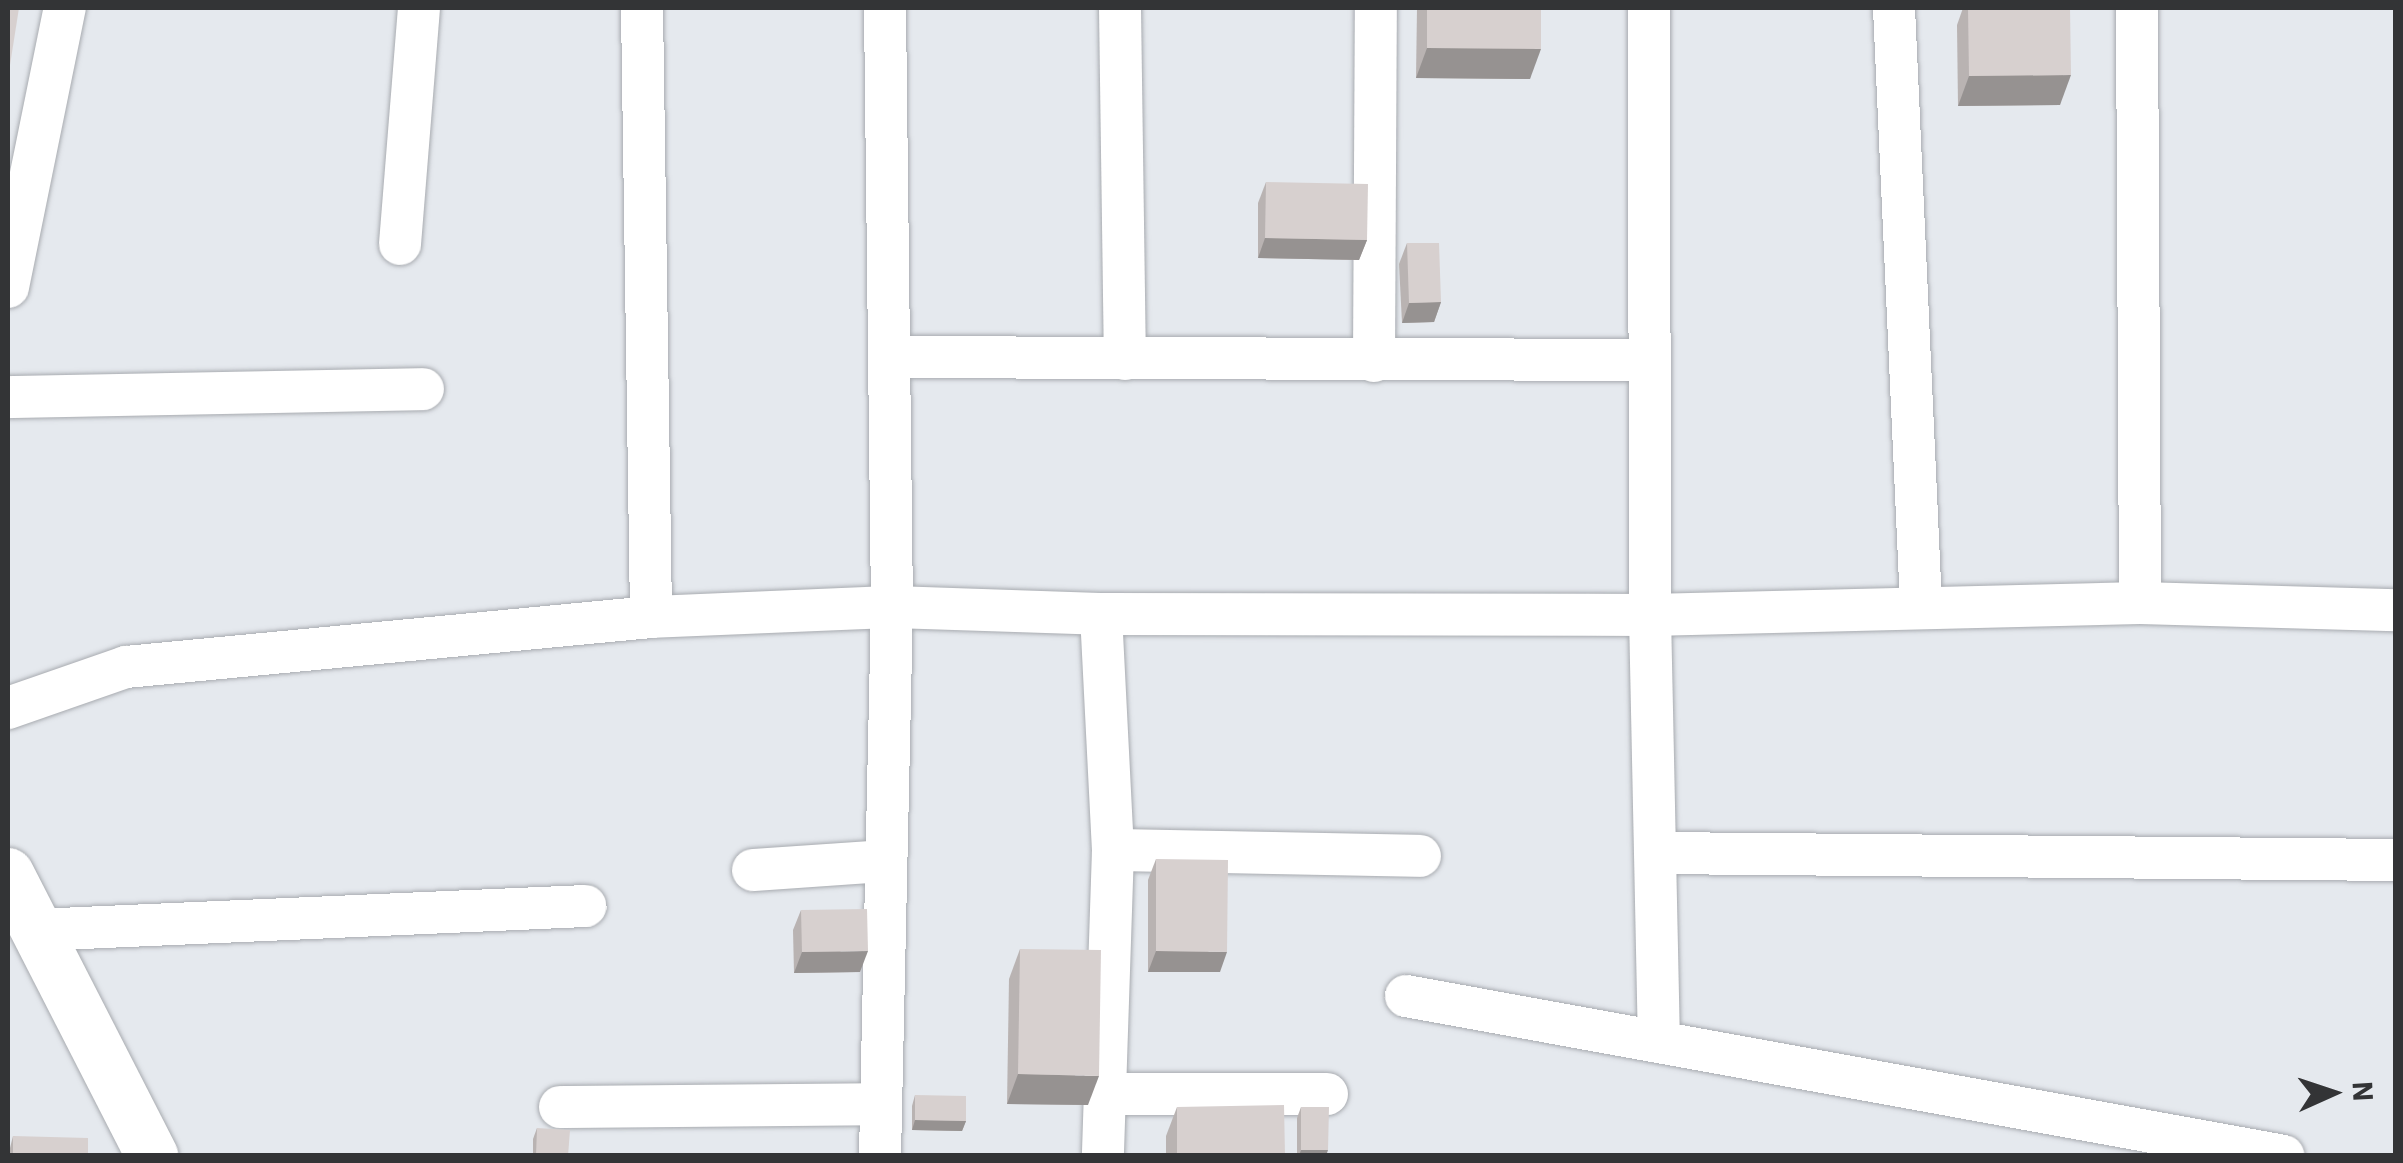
<!DOCTYPE html>
<style>
body{margin:0}
#map{position:relative;width:2403px;height:1163px;overflow:hidden;background:#e5e9ee;font-family:"IBM Plex Sans",sans-serif}
div>[style]{position:absolute}
.roads{filter:drop-shadow(0 0 2px #a8abb0) drop-shadow(0 0 2px #a8abb0)}
.minor>*{height:42px;margin:-21px;padding:0 21px;transform-origin:21px;border-radius:21px;background:#fff}
.tertiary>*{height:52px;margin:-26px;padding:0 26px;transform-origin:26px;border-radius:26px;background:#fff}
.wall>*{inset:0;background:#b9b3b2}
.shaded-wall>*{inset:0;background:#969291}
.building>*{inset:0;background:#d7d0cf}
span{translate:-50% -50%;white-space:nowrap;text-align:center;line-height:1.15;-webkit-text-stroke:9px #e5e9ee;paint-order:stroke}
.frame{position:absolute;inset:0;border:10px solid #333436;pointer-events:none}
.north{position:absolute;left:2283px;top:1043px;width:100px;height:100px;-webkit-text-stroke:8px #e5e9ee;paint-order:stroke;rotate:87deg;font-size:28px;font-weight:700;line-height:40px;text-align:center;color:#333436}
.north::after{content:'';display:block;margin:auto;width:35px;height:45px;background:#333436;clip-path:polygon(50% 0,100% 100%,50% 72%,0 100%)}
</style>
<div id="map">
<div class="roads">
<div class="minor">
<div style="left:642px;top:8px;width:609px;rotate:89.15deg"></div>
<div style="left:1120px;top:8px;width:351px;rotate:89.2deg"></div>
<div style="left:1649px;top:8px;width:607px;rotate:89.91deg"></div>
<div style="left:1650px;top:615px;width:490px;rotate:-1.4deg"></div>
<div style="left:2140px;top:603px;width:256px;rotate:1.6deg"></div>
<div style="left:1894px;top:8px;width:599px;rotate:87.41deg"></div>
<div style="left:2137px;top:8px;width:595px;rotate:89.71deg"></div>
<div style="left:400px;top:244px;width:237px;rotate:-85.4deg"></div>
<div style="left:8px;top:287px;width:285px;rotate:-78.5deg"></div>
<div style="left:889px;top:357px;width:755px;rotate:0.23deg"></div>
<div style="left:1374px;top:361px;width:353px;rotate:-89.7deg"></div>
<div style="left:8px;top:397px;width:415px;rotate:-1.1deg"></div>
<div style="left:1101px;top:614px;width:549px;rotate:0.1deg"></div>
<div style="left:1650px;top:615px;width:427px;rotate:88.8deg"></div>
<div style="left:8px;top:708px;width:125px;rotate:-19.2deg"></div>
<div style="left:126px;top:667px;width:527px;rotate:-5.44deg"></div>
<div style="left:651px;top:617px;width:241px;rotate:-2.4deg"></div>
<div style="left:892px;top:607px;width:599px;rotate:-90.67deg"></div>
<div style="left:1113px;top:850px;width:307px;rotate:1.1deg"></div>
<div style="left:1656px;top:853px;width:740px;rotate:0.54deg"></div>
<div style="left:753px;top:870px;width:131px;rotate:-3.9deg"></div>
<div style="left:36px;top:930px;width:550px;rotate:-2.5deg"></div>
<div style="left:1406px;top:996px;width:892px;rotate:10.33deg"></div>
<div style="left:1105px;top:1094px;width:222px"></div>
<div style="left:560px;top:1107px;width:321px;rotate:-0.5deg"></div>
<div style="left:880px;top:1156px;width:549px;rotate:-88.75deg"></div>
<div style="left:892px;top:607px;width:209px;rotate:1.9deg"></div>
<div style="left:1101px;top:614px;width:236px;rotate:87.1deg"></div>
<div style="left:1113px;top:850px;width:306px;rotate:91.9deg"></div>
</div>
<div class="tertiary">
<div style="left:8px;top:874px;width:317px;rotate:62.9deg"></div>
</div>
</div>
<div class="wall">
<div style="clip-path:polygon(1417px 8px,1541px 8px,1530px 79px,1416px 78px)"></div>
<div style="clip-path:polygon(1963px 8px,2070px 8px,2060px 105px,1958px 106px,1957px 25px)"></div>
<div style="clip-path:polygon(1266px 182px,1367px 240px,1359px 260px,1258px 258px,1258px 203px)"></div>
<div style="clip-path:polygon(1407px 243px,1441px 302px,1434px 322px,1402px 323px,1399px 264px)"></div>
<div style="clip-path:polygon(1156px 859px,1220px 972px,1148px 972px,1148px 880px)"></div>
<div style="clip-path:polygon(801px 910px,860px 972px,794px 973px,793px 930px)"></div>
<div style="clip-path:polygon(1020px 949px,1088px 1105px,1007px 1104px,1009px 979px)"></div>
<div style="clip-path:polygon(915px 1095px,966px 1121px,962px 1131px,912px 1130px,912px 1106px)"></div>
<div style="clip-path:polygon(1177px 1107px,1285px 1156px,1166px 1156px,1166px 1136px)"></div>
<div style="clip-path:polygon(1301px 1107px,1326px 1156px,1297px 1156px,1297px 1118px)"></div>
<div style="clip-path:polygon(537px 1128px,568px 1156px,533px 1156px,533px 1139px)"></div>
<div style="clip-path:polygon(13px 1136px,88px 1156px,8px 1156px)"></div>
</div>
<div class="shaded-wall">
<div style="clip-path:polygon(1427px 48px,1541px 49px,1530px 79px,1416px 78px)"></div>
<div style="clip-path:polygon(2071px 75px,2060px 105px,1958px 106px,1969px 76px)"></div>
<div style="clip-path:polygon(1265px 238px,1367px 240px,1359px 260px,1258px 258px)"></div>
<div style="clip-path:polygon(1441px 302px,1434px 322px,1402px 323px,1409px 303px)"></div>
<div style="clip-path:polygon(868px 951px,860px 972px,794px 973px,802px 952px)"></div>
<div style="clip-path:polygon(1156px 951px,1227px 952px,1220px 972px,1148px 972px)"></div>
<div style="clip-path:polygon(1018px 1074px,1099px 1076px,1088px 1105px,1007px 1104px)"></div>
<div style="clip-path:polygon(915px 1120px,966px 1121px,962px 1131px,912px 1130px)"></div>
<div style="clip-path:polygon(1301px 1150px,1328px 1150px,1326px 1156px,1299px 1156px)"></div>
</div>
<div class="building">
<div style="clip-path:polygon(8px 8px,19px 8px,10px 65px,8px 64px)"></div>
<div style="clip-path:polygon(1427px 8px,1541px 8px,1541px 49px,1427px 48px)"></div>
<div style="clip-path:polygon(1968px 8px,2070px 8px,2071px 75px,1969px 76px)"></div>
<div style="clip-path:polygon(1266px 182px,1368px 184px,1367px 240px,1265px 238px)"></div>
<div style="clip-path:polygon(1407px 243px,1439px 243px,1441px 302px,1409px 303px)"></div>
<div style="clip-path:polygon(1156px 859px,1228px 860px,1227px 952px,1156px 951px)"></div>
<div style="clip-path:polygon(867px 909px,868px 951px,802px 952px,801px 910px)"></div>
<div style="clip-path:polygon(1020px 949px,1101px 950px,1099px 1076px,1018px 1074px)"></div>
<div style="clip-path:polygon(915px 1095px,966px 1096px,966px 1121px,915px 1120px)"></div>
<div style="clip-path:polygon(1284px 1105px,1285px 1156px,1177px 1156px,1177px 1107px)"></div>
<div style="clip-path:polygon(1301px 1107px,1329px 1107px,1328px 1150px,1301px 1150px)"></div>
<div style="clip-path:polygon(537px 1128px,570px 1130px,568px 1156px,536px 1156px)"></div>
<div style="clip-path:polygon(13px 1136px,88px 1138px,88px 1156px,13px 1156px)"></div>
</div>
<div class="frame"></div>
<div class="north">N</div>
</div>
